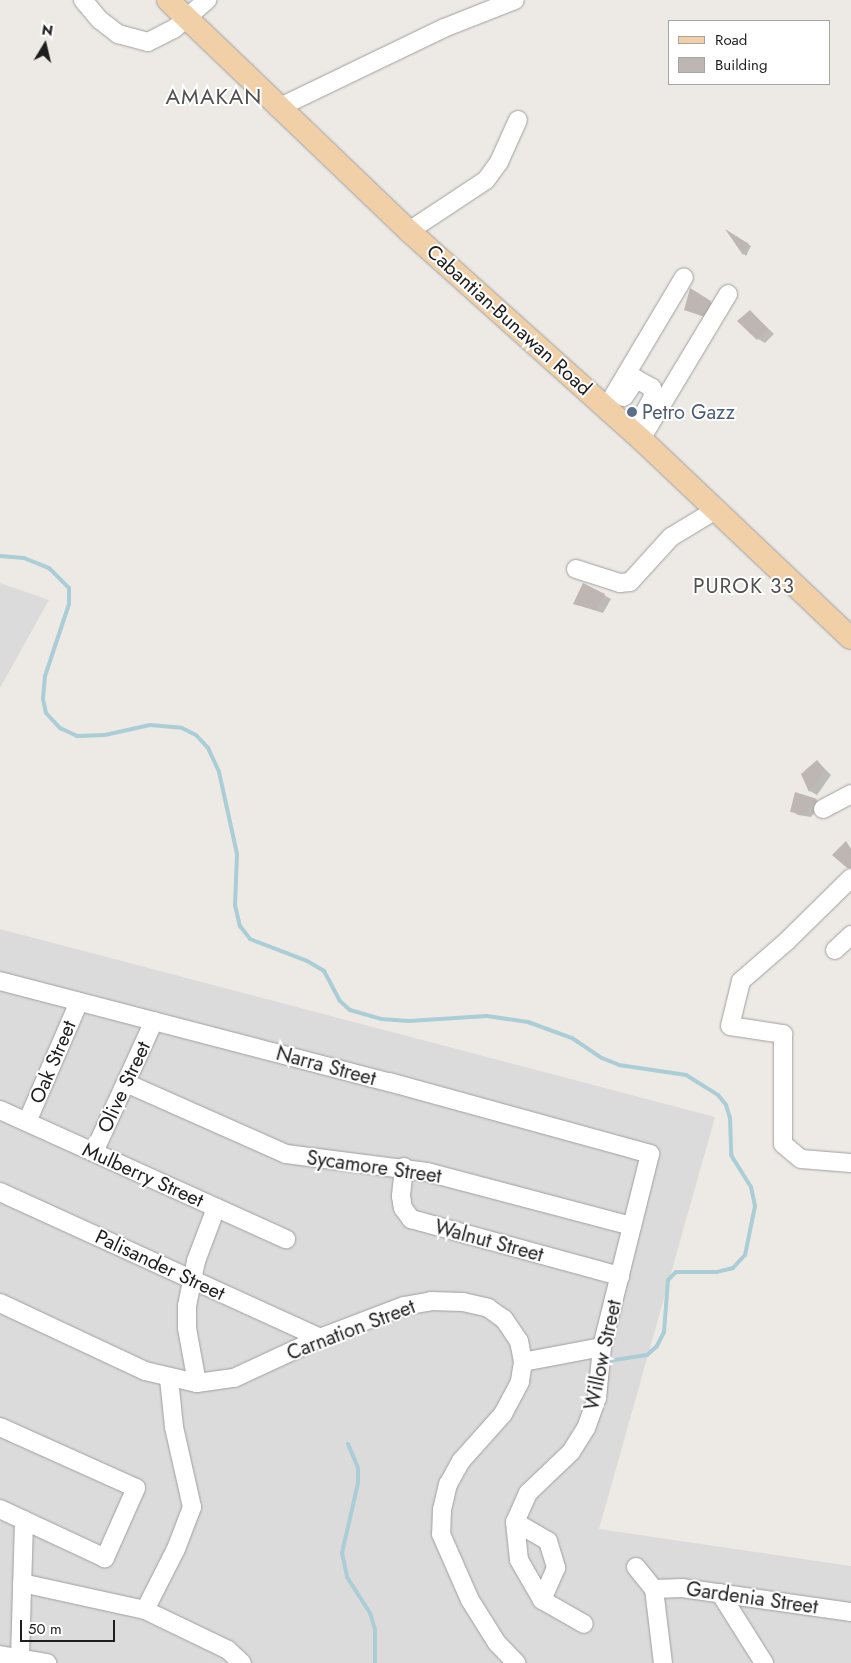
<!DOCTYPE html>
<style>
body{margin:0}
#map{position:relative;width:851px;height:1663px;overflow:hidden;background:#edeae5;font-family:Jost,sans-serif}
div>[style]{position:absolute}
.residential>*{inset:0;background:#dcdbdb}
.shadow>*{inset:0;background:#0003}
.stream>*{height:4px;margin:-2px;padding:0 2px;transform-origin:2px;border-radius:2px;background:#aacdd6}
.building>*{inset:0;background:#bdb6b2}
.roads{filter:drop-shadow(0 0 1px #9f9f9f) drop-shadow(0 0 1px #9f9f9f)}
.minor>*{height:18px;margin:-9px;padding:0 9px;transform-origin:9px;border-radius:9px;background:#fff}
.major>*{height:22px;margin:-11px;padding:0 11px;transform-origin:11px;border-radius:11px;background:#f1cfa7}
.dots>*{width:14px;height:14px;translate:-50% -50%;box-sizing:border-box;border:2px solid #fff;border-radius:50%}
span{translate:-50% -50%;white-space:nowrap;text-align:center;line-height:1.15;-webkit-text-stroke:4px #fff;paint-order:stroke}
.street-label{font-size:20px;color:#1e1e1e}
.service-label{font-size:20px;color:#4e5e75}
.left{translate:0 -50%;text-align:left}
.neighbourhood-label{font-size:21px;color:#515151;letter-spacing:1px}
.quarter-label{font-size:22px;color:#515151;letter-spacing:1px}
.legend{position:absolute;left:668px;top:20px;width:162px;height:65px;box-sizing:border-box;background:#fff;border:1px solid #a5a5a5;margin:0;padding:6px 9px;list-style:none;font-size:15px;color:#1e1e1e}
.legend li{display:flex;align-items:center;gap:10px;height:25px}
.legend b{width:25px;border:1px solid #a5a5a5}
.north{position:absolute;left:20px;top:20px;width:50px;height:50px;-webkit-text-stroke:4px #fff;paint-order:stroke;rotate:9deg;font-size:14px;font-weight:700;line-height:20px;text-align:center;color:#1e1e1e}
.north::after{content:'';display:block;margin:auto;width:18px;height:22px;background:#1e1e1e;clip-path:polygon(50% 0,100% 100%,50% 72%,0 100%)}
.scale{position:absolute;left:20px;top:1620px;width:95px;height:22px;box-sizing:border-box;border:2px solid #1e1e1e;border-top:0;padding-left:6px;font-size:15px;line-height:18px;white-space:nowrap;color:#1e1e1e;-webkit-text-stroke:4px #fff;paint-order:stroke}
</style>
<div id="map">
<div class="residential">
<div style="clip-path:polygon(0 583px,49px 600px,0 688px)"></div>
<div style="clip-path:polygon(0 929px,715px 1117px,599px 1529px,851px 1566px,851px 1663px,0 1663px)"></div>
</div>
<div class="shadow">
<div style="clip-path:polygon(729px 233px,751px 246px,746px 256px,744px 254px)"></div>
<div style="clip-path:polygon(691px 290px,717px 306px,709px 319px,686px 309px)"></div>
<div style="clip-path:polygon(750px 311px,774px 334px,765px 343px,758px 339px)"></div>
<div style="clip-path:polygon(584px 584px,611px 599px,603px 613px,574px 604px)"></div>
<div style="clip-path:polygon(817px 761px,831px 775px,817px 795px,810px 791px,803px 774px)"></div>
<div style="clip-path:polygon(796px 794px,816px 800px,822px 803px,811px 817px,798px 815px,791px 811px)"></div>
</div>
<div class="stream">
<div style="left:0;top:556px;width:24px;rotate:5deg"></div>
<div style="left:24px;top:558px;width:27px;rotate:22deg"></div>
<div style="left:49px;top:568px;width:28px;rotate:45deg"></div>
<div style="left:69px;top:588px;width:16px;rotate:90deg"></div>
<div style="left:69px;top:604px;width:76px;rotate:108.4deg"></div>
<div style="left:45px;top:676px;width:23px;rotate:95deg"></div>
<div style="left:43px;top:699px;width:14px;rotate:78deg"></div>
<div style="left:46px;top:713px;width:21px;rotate:47deg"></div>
<div style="left:60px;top:728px;width:19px;rotate:25deg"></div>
<div style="left:77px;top:736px;width:28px;rotate:-2deg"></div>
<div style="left:105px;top:735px;width:46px;rotate:-12.5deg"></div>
<div style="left:150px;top:725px;width:32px;rotate:5deg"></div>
<div style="left:182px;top:728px;width:16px;rotate:27deg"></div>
<div style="left:196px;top:735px;width:18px;rotate:47deg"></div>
<div style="left:208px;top:748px;width:26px;rotate:65deg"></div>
<div style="left:219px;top:772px;width:84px;rotate:77.6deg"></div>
<div style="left:237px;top:854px;width:51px;rotate:92.2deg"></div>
<div style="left:235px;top:905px;width:22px;rotate:77deg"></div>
<div style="left:240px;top:926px;width:16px;rotate:52deg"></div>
<div style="left:250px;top:939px;width:61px;rotate:21.1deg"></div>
<div style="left:307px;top:961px;width:20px;rotate:30deg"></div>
<div style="left:324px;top:971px;width:34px;rotate:62deg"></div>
<div style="left:340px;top:1001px;width:13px;rotate:42deg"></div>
<div style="left:350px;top:1010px;width:32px;rotate:16deg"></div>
<div style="left:381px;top:1019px;width:28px;rotate:4deg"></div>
<div style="left:409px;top:1021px;width:78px;rotate:-3.7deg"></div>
<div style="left:487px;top:1016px;width:41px;rotate:8.3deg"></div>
<div style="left:528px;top:1022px;width:47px;rotate:20deg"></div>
<div style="left:572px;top:1038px;width:36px;rotate:34deg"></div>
<div style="left:602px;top:1058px;width:18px;rotate:22deg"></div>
<div style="left:619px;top:1065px;width:68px;rotate:8.5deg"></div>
<div style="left:686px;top:1075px;width:38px;rotate:32deg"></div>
<div style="left:718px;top:1095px;width:13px;rotate:51deg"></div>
<div style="left:726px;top:1105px;width:14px;rotate:73deg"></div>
<div style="left:730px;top:1118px;width:37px;rotate:88deg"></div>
<div style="left:731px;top:1155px;width:38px;rotate:58deg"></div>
<div style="left:751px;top:1187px;width:19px;rotate:78deg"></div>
<div style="left:755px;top:1206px;width:50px;rotate:101.5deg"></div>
<div style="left:745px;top:1255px;width:18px;rotate:133deg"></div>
<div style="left:733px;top:1268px;width:16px;rotate:166deg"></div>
<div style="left:717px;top:1272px;width:41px;rotate:180deg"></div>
<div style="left:676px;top:1272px;width:11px;rotate:135deg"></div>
<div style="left:668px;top:1280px;width:52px;rotate:94.4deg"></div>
<div style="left:664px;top:1332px;width:16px;rotate:117deg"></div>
<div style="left:657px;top:1346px;width:13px;rotate:138deg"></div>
<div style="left:647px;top:1355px;width:40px;rotate:171.5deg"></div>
<div style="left:348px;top:1444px;width:26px;rotate:67deg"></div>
<div style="left:358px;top:1468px;width:15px;rotate:90deg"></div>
<div style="left:358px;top:1483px;width:72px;rotate:102.9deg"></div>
<div style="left:342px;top:1553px;width:25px;rotate:78deg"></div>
<div style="left:347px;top:1577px;width:43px;rotate:57.4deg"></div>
<div style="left:370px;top:1613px;width:17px;rotate:73deg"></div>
<div style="left:375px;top:1629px;width:34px;rotate:90deg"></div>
</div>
<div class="building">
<div style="clip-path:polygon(725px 229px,749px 244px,743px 255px)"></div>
<div style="clip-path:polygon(690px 288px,711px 301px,702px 316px,684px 310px)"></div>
<div style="clip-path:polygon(750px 310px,768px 329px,757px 340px,737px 321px)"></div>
<div style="clip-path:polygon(583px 583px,605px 594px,596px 610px,573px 604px)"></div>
<div style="clip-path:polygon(817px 760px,825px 770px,809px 792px,801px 774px)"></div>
<div style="clip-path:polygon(795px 792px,817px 799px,804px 814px,790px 812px)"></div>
<div style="clip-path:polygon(846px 841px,851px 849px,851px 868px,847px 868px,832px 855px)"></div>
</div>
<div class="roads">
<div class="minor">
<div style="left:83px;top:0;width:26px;rotate:50deg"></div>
<div style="left:100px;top:20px;width:23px;rotate:38deg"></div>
<div style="left:118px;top:34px;width:31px;rotate:15deg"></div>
<div style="left:148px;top:42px;width:30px;rotate:-27deg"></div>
<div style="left:175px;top:28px;width:43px;rotate:-41.2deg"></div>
<div style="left:278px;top:108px;width:184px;rotate:-25.7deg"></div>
<div style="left:444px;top:28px;width:76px;rotate:-21.5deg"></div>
<div style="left:409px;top:231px;width:92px;rotate:-33.5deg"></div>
<div style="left:486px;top:180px;width:22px;rotate:-54deg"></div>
<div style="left:499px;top:162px;width:46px;rotate:-65.7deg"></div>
<div style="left:624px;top:397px;width:22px;rotate:-56deg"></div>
<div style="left:636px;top:379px;width:18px;rotate:29deg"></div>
<div style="left:652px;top:388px;width:9px;rotate:84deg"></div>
<div style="left:653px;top:397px;width:21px;rotate:119deg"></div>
<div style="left:606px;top:408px;width:152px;rotate:-59.2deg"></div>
<div style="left:641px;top:439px;width:169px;rotate:-59deg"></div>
<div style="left:576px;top:569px;width:46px;rotate:17.7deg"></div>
<div style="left:620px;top:583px;width:10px;rotate:-6deg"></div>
<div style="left:630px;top:582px;width:61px;rotate:-47.7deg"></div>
<div style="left:671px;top:537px;width:54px;rotate:-31.3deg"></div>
<div style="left:823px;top:809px;width:32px;rotate:-28deg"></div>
<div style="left:851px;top:878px;width:90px;rotate:135.5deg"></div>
<div style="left:787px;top:941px;width:61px;rotate:139deg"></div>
<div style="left:741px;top:981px;width:46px;rotate:103.7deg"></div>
<div style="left:730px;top:1026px;width:54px;rotate:8.6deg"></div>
<div style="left:783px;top:1034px;width:110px;rotate:90deg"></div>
<div style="left:783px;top:1144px;width:23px;rotate:40deg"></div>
<div style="left:801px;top:1159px;width:50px;rotate:4.6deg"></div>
<div style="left:835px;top:950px;width:22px;rotate:-43deg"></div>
<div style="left:0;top:981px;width:402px;rotate:14.6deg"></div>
<div style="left:389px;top:1082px;width:271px;rotate:15.4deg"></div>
<div style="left:650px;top:1154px;width:199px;rotate:104deg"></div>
<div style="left:602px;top:1347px;width:51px;rotate:95.6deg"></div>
<div style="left:597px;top:1398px;width:32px;rotate:110deg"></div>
<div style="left:586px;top:1428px;width:28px;rotate:122deg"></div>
<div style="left:571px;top:1452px;width:59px;rotate:136.4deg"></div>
<div style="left:528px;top:1493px;width:32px;rotate:114deg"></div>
<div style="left:515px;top:1522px;width:38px;rotate:84deg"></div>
<div style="left:519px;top:1560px;width:46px;rotate:60.1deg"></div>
<div style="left:542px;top:1600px;width:48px;rotate:29.7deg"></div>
<div style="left:126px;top:1083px;width:175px;rotate:23.9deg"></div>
<div style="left:286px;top:1154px;width:142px;rotate:7.3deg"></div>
<div style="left:427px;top:1172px;width:212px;rotate:14.8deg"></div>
<div style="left:0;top:1110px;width:314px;rotate:24.3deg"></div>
<div style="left:27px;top:1122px;width:131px;rotate:-66.6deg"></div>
<div style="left:94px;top:1152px;width:144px;rotate:-65.4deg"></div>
<div style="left:404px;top:1167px;width:29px;rotate:96deg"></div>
<div style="left:401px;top:1196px;width:12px;rotate:81deg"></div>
<div style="left:403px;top:1208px;width:14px;rotate:54deg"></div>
<div style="left:411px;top:1219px;width:217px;rotate:15.3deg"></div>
<div style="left:0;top:1192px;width:352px;rotate:24.5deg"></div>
<div style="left:0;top:1303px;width:160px;rotate:25.1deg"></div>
<div style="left:145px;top:1371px;width:53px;rotate:13deg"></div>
<div style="left:197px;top:1383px;width:37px;rotate:-8deg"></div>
<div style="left:234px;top:1378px;width:95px;rotate:-24.9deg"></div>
<div style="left:320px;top:1338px;width:90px;rotate:-20.9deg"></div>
<div style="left:404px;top:1306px;width:27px;rotate:-10deg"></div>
<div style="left:431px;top:1301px;width:32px;rotate:2deg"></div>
<div style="left:463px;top:1302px;width:26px;rotate:13deg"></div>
<div style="left:488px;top:1308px;width:19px;rotate:35deg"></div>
<div style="left:504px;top:1319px;width:27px;rotate:56deg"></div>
<div style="left:519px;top:1341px;width:21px;rotate:79deg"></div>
<div style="left:523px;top:1362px;width:20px;rotate:99deg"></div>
<div style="left:520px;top:1382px;width:36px;rotate:118deg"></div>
<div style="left:503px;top:1414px;width:63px;rotate:131.8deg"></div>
<div style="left:461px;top:1461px;width:26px;rotate:119deg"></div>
<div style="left:448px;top:1484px;width:26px;rotate:103deg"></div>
<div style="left:442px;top:1509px;width:25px;rotate:92deg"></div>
<div style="left:441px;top:1534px;width:72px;rotate:66.3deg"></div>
<div style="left:470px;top:1600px;width:51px;rotate:57.9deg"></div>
<div style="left:497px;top:1643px;width:28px;rotate:46deg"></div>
<div style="left:523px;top:1362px;width:80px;rotate:-10.8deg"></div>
<div style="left:197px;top:1383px;width:56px;rotate:-100.3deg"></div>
<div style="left:187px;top:1328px;width:22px;rotate:-90deg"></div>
<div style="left:187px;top:1306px;width:46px;rotate:-78.7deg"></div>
<div style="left:196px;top:1261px;width:57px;rotate:-69.3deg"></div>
<div style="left:0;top:1427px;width:149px;rotate:24.2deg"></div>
<div style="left:136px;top:1488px;width:77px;rotate:113.9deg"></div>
<div style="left:105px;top:1558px;width:116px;rotate:-155deg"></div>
<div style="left:515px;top:1522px;width:38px;rotate:30deg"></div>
<div style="left:548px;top:1541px;width:28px;rotate:73deg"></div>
<div style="left:556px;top:1568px;width:35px;rotate:114deg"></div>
<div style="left:636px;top:1567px;width:28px;rotate:51deg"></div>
<div style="left:654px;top:1589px;width:75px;rotate:83.1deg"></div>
<div style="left:22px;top:1583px;width:126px;rotate:12.4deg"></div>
<div style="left:145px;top:1610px;width:92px;rotate:25.7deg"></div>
<div style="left:228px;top:1650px;width:19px;rotate:43deg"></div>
<div style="left:654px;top:1589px;width:28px;rotate:-2deg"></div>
<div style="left:682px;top:1588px;width:171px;rotate:8.1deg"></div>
<div style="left:720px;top:1593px;width:83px;rotate:57.8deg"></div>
<div style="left:145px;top:1610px;width:68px;rotate:-63.1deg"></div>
<div style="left:176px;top:1549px;width:45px;rotate:-69.1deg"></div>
<div style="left:192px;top:1507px;width:82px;rotate:-102.7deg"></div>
<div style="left:174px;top:1427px;width:48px;rotate:-95.9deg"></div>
<div style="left:0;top:1655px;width:48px;rotate:9.7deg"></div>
<div style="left:20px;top:1657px;width:137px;rotate:-88.3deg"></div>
</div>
<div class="major">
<div style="left:168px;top:0;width:334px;rotate:43.8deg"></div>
<div style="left:409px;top:231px;width:312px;rotate:41.9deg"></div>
<div style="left:641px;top:439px;width:289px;rotate:43.5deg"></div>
</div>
</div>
<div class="dots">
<div style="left:632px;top:412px;background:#5c6f8a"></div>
</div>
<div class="street-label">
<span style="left:509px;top:320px;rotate:42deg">Cabantian-Bunawan Road</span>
<span style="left:53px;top:1062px;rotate:-67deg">Oak Street</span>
<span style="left:326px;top:1066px;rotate:15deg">Narra Street</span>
<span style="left:124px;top:1087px;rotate:-65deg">Olive Street</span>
<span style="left:374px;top:1167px;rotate:8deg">Sycamore Street</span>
<span style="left:143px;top:1175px;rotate:24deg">Mulberry Street</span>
<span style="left:489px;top:1241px;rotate:15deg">Walnut Street</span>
<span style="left:160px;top:1265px;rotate:25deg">Palisander Street</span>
<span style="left:351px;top:1330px;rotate:-21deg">Carnation Street</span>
<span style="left:603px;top:1355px;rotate:-78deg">Willow Street</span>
<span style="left:752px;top:1598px;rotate:8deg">Gardenia Street</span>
</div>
<div class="service-label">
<span class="left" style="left:642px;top:412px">Petro Gazz</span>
</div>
<div class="neighbourhood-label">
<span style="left:744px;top:586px">PUROK 33</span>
</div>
<div class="quarter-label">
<span style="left:214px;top:97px">AMAKAN</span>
</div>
<ul class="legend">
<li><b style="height:6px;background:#f1cfa7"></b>Road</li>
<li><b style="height:14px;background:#bdb6b2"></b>Building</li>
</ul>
<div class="north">N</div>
<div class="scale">50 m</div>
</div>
